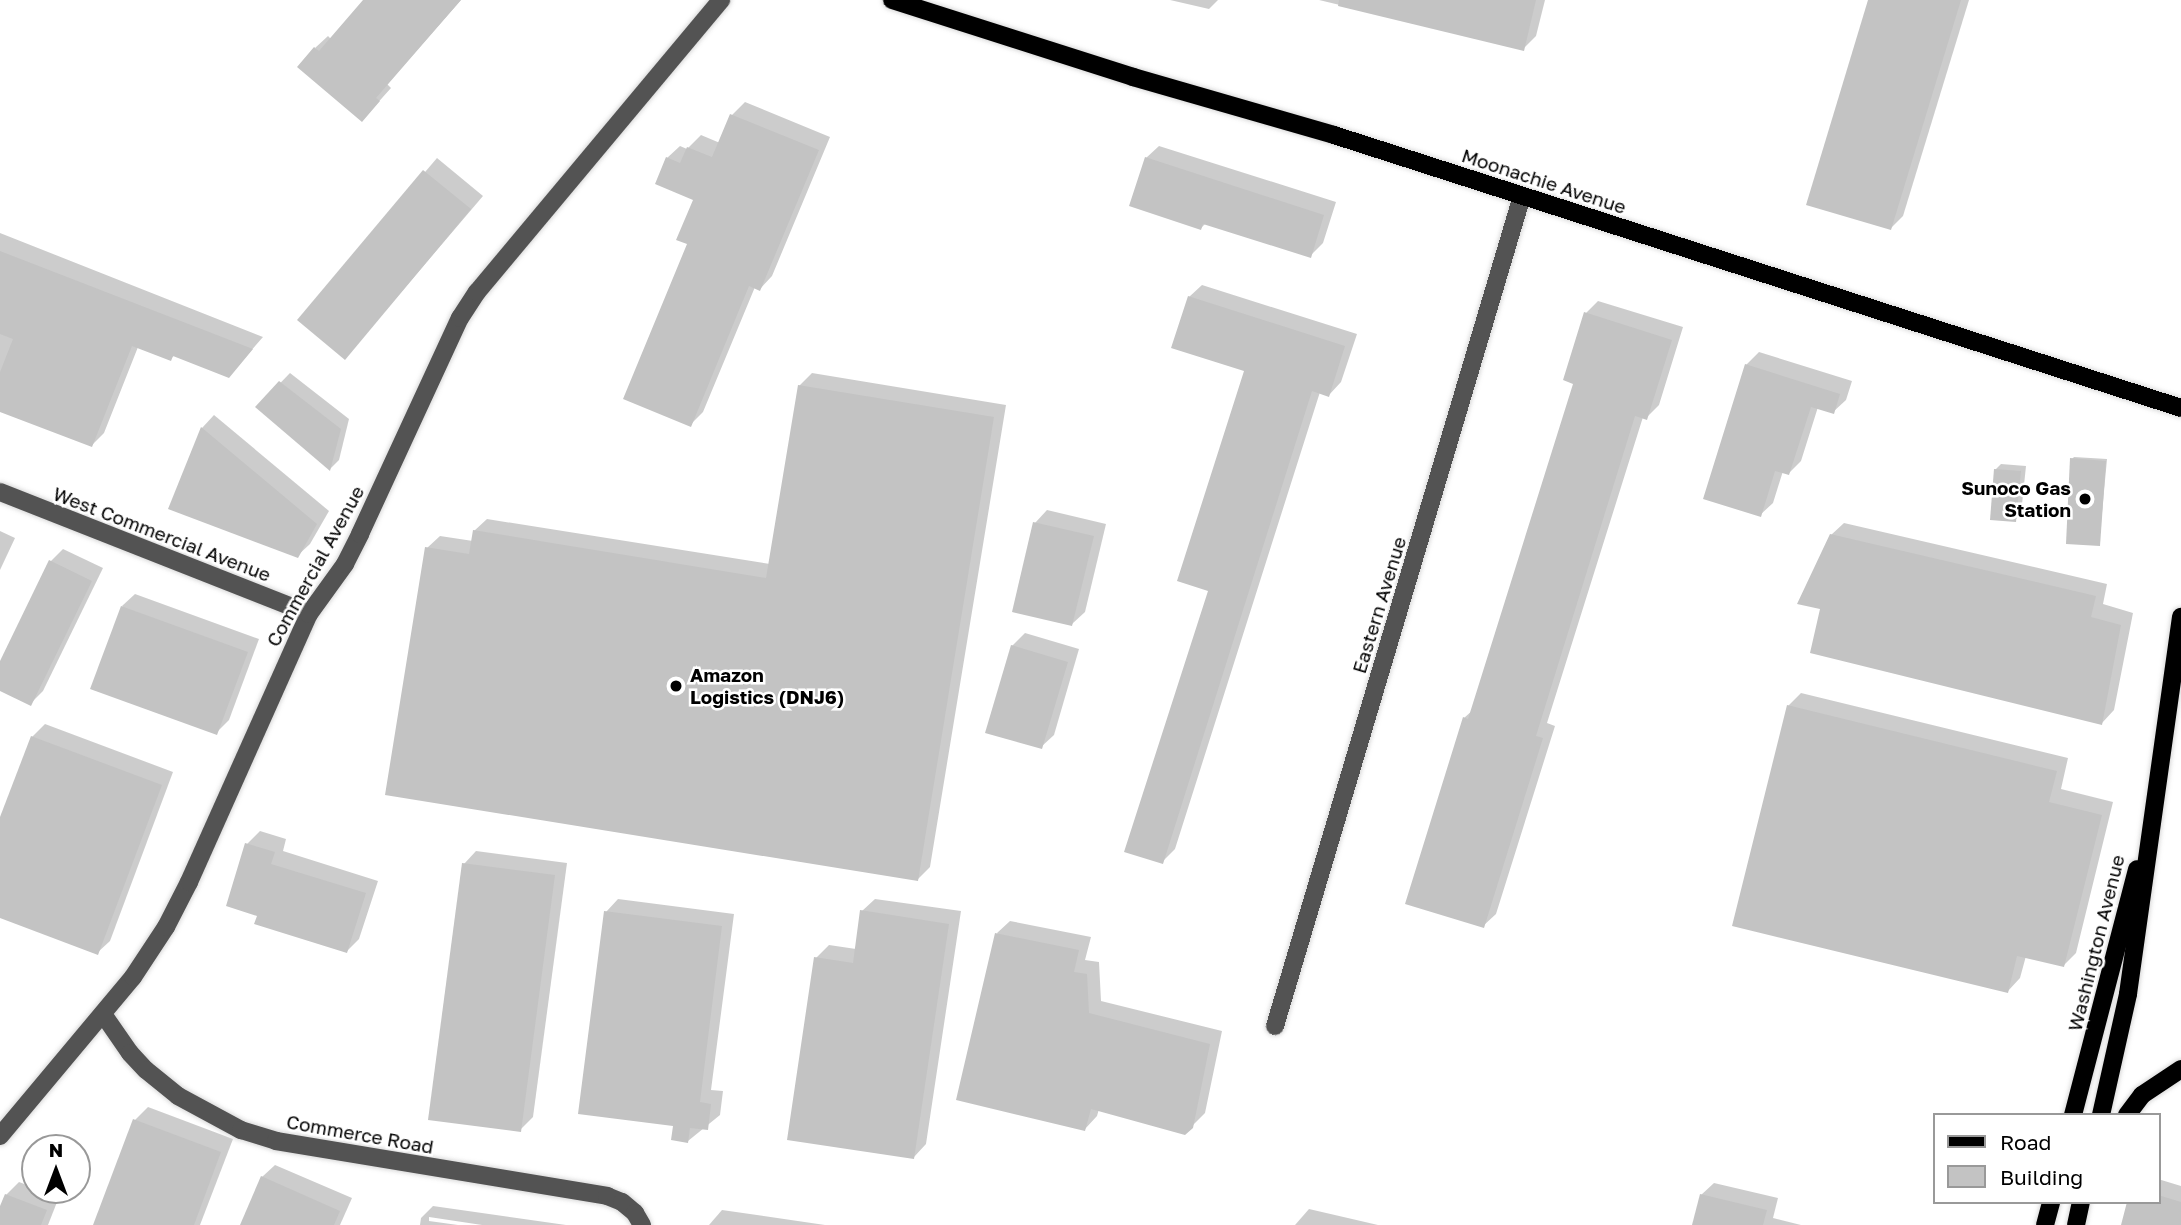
<!DOCTYPE html>
<style>
body{margin:0}
#map{position:relative;width:2181px;height:1225px;overflow:hidden;background:#fff;font-family:"Golos Text",sans-serif}
div>[style]{position:absolute}
.shadow>*{inset:0;background:#0003}
.building>*{inset:0;background:#c3c3c3}
.roads{filter:drop-shadow(0 0 2px #dbdbdb) drop-shadow(0 0 2px #dbdbdb)}
.minor>*{height:18px;margin:-9px;padding:0 9px;transform-origin:9px;border-radius:9px;background:#535353}
.major>*{height:18px;margin:-9px;padding:0 9px;transform-origin:9px;border-radius:9px;background:#000}
.dots>*{width:19px;height:19px;translate:-50% -50%;box-sizing:border-box;border:4px solid #fff;border-radius:50%}
span{translate:-50% -50%;white-space:nowrap;text-align:center;line-height:1.15;-webkit-text-stroke:5px #fff;paint-order:stroke}
.street-label{font-size:19px;color:#000}
.poi-label{font-size:19px;color:#000;font-weight:700}
.right{translate:-100% -50%;text-align:right}
.left{translate:0 -50%;text-align:left}
.legend{position:absolute;left:1933px;top:1113px;width:228px;height:91px;box-sizing:border-box;background:#fff;border:2px solid #999;margin:0;padding:9px 12px;list-style:none;font-size:21px;color:#000}
.legend li{display:flex;align-items:center;gap:14px;height:35px}
.legend b{width:35px;border:2px solid #999}
.north{position:absolute;left:21px;top:1134px;width:70px;height:70px;box-sizing:border-box;background:#fff;border:2px solid #999;border-radius:50%;rotate:0deg;font-size:19px;font-weight:700;line-height:28px;text-align:center;color:#000}
.north::after{content:'';display:block;margin:auto;width:24px;height:32px;background:#000;clip-path:polygon(50% 0,100% 100%,50% 72%,0 100%)}
</style>
<div id="map">
<div class="shadow">
<div style="clip-path:polygon(365px 0,461px 0,387px 84px,391px 88px,374px 107px,315px 48px,328px 36px,331px 39px)"></div>
<div style="clip-path:polygon(1170px 0,1218px 0,1209px 9px)"></div>
<div style="clip-path:polygon(1319px 0,1545px 0,1536px 36px,1523px 49px)"></div>
<div style="clip-path:polygon(1870px 0,1969px 0,1903px 216px,1891px 228px)"></div>
<div style="clip-path:polygon(745px 102px,830px 137px,772px 276px,760px 289px,755px 287px,703px 412px,690px 425px,689px 243px,695px 199px,667px 158px,680px 146px,687px 149px,701px 135px,720px 143px,732px 115px)"></div>
<div style="clip-path:polygon(1159px 146px,1336px 202px,1323px 243px,1310px 256px,1206px 223px,1201px 228px,1146px 158px)"></div>
<div style="clip-path:polygon(437px 158px,483px 196px,345px 358px,299px 320px)"></div>
<div style="clip-path:polygon(0 233px,263px 337px,229px 376px,175px 355px,170px 359px,138px 347px,104px 433px,92px 445px,0 410px)"></div>
<div style="clip-path:polygon(1202px 285px,1357px 334px,1341px 382px,1329px 395px,1320px 392px,1175px 849px,1162px 862px,1246px 370px,1189px 297px)"></div>
<div style="clip-path:polygon(1598px 301px,1683px 327px,1659px 405px,1646px 418px,1643px 417px,1547px 723px,1555px 726px,1496px 914px,1483px 926px,1464px 718px,1474px 709px,1575px 383px,1586px 313px)"></div>
<div style="clip-path:polygon(1759px 352px,1852px 381px,1846px 400px,1833px 412px,1818px 407px,1801px 461px,1789px 473px,1783px 471px,1773px 503px,1760px 515px,1746px 365px)"></div>
<div style="clip-path:polygon(290px 373px,349px 419px,339px 460px,330px 469px,257px 407px)"></div>
<div style="clip-path:polygon(812px 373px,1006px 405px,930px 867px,918px 879px,427px 548px,440px 536px,473px 541px,474px 531px,487px 519px,770px 564px,799px 386px)"></div>
<div style="clip-path:polygon(214px 415px,329px 511px,310px 544px,297px 556px,170px 508px,202px 428px)"></div>
<div style="clip-path:polygon(2074px 457px,2107px 459px,2099px 545px,2072px 459px)"></div>
<div style="clip-path:polygon(2001px 464px,2026px 466px,2021px 514px,2015px 520px,1995px 470px)"></div>
<div style="clip-path:polygon(1047px 510px,1106px 524px,1085px 612px,1072px 624px,1035px 523px)"></div>
<div style="clip-path:polygon(1844px 523px,2107px 584px,2103px 604px,2133px 613px,2114px 710px,2102px 723px,1822px 608px,1831px 535px)"></div>
<div style="clip-path:polygon(0 531px,15px 538px,0 570px)"></div>
<div style="clip-path:polygon(63px 549px,103px 568px,43px 691px,30px 704px,0 689px,0 665px,51px 561px)"></div>
<div style="clip-path:polygon(135px 594px,259px 639px,229px 720px,216px 733px,122px 606px)"></div>
<div style="clip-path:polygon(1025px 633px,1079px 649px,1054px 735px,1041px 747px,1012px 646px)"></div>
<div style="clip-path:polygon(1801px 693px,2068px 758px,2061px 789px,2113px 802px,2076px 953px,2063px 966px,2026px 956px,2020px 978px,2008px 991px,1788px 706px)"></div>
<div style="clip-path:polygon(45px 724px,173px 772px,110px 941px,97px 953px,0 916px,0 822px,32px 737px)"></div>
<div style="clip-path:polygon(260px 831px,286px 839px,283px 851px,378px 881px,359px 939px,347px 951px,259px 915px,247px 844px)"></div>
<div style="clip-path:polygon(476px 851px,567px 863px,533px 1117px,520px 1130px,464px 864px)"></div>
<div style="clip-path:polygon(618px 899px,734px 914px,711px 1090px,723px 1091px,720px 1115px,688px 1141px,675px 1125px,606px 912px)"></div>
<div style="clip-path:polygon(875px 899px,961px 911px,926px 1144px,914px 1157px,816px 958px,829px 945px,856px 949px,862px 911px)"></div>
<div style="clip-path:polygon(1010px 921px,1091px 937px,1085px 960px,1099px 962px,1101px 1001px,1222px 1031px,1205px 1113px,1192px 1126px,1099px 1109px,1097px 1116px,1085px 1129px,997px 933px)"></div>
<div style="clip-path:polygon(148px 1107px,233px 1139px,200px 1225px,95px 1225px,135px 1120px)"></div>
<div style="clip-path:polygon(275px 1165px,352px 1198px,340px 1225px,241px 1225px,262px 1177px)"></div>
<div style="clip-path:polygon(2158px 1179px,2181px 1186px,2181px 1225px,2122px 1225px,2158px 1202px)"></div>
<div style="clip-path:polygon(19px 1182px,59px 1197px,48px 1225px,0 1225px,0 1210px,6px 1195px)"></div>
<div style="clip-path:polygon(1714px 1183px,1778px 1198px,1773px 1218px,1801px 1225px,1694px 1225px,1701px 1195px)"></div>
<div style="clip-path:polygon(433px 1206px,566px 1225px,482px 1225px,429px 1217px,429px 1221px,458px 1225px,420px 1225px,421px 1218px)"></div>
<div style="clip-path:polygon(1309px 1209px,1378px 1225px,1295px 1225px)"></div>
<div style="clip-path:polygon(722px 1210px,825px 1225px,709px 1225px)"></div>
</div>
<div class="building">
<div style="clip-path:polygon(363px 0,461px 0,376px 98px,380px 101px,362px 122px,297px 67px,314px 47px,319px 51px)"></div>
<div style="clip-path:polygon(1339px 0,1536px 0,1524px 51px,1338px 6px)"></div>
<div style="clip-path:polygon(1868px 0,1961px 0,1891px 230px,1806px 205px)"></div>
<div style="clip-path:polygon(730px 114px,819px 150px,760px 291px,749px 286px,691px 427px,623px 399px,687px 244px,676px 240px,693px 200px,655px 184px,666px 157px,680px 163px,687px 147px,712px 157px)"></div>
<div style="clip-path:polygon(1145px 157px,1324px 215px,1311px 258px,1203px 224px,1201px 230px,1129px 206px)"></div>
<div style="clip-path:polygon(423px 170px,471px 209px,345px 360px,297px 320px)"></div>
<div style="clip-path:polygon(0 251px,253px 349px,229px 378px,173px 356px,171px 361px,132px 346px,92px 447px,0 412px,0 372px,13px 339px,0 334px)"></div>
<div style="clip-path:polygon(1188px 296px,1345px 346px,1329px 397px,1312px 391px,1163px 864px,1124px 852px,1208px 591px,1177px 581px,1244px 371px,1171px 348px)"></div>
<div style="clip-path:polygon(1584px 312px,1672px 340px,1647px 420px,1635px 416px,1536px 736px,1543px 738px,1484px 928px,1405px 904px,1463px 717px,1468px 719px,1573px 384px,1563px 380px)"></div>
<div style="clip-path:polygon(1745px 364px,1840px 394px,1834px 414px,1811px 407px,1789px 475px,1775px 471px,1761px 517px,1703px 499px)"></div>
<div style="clip-path:polygon(279px 381px,341px 429px,330px 471px,255px 407px)"></div>
<div style="clip-path:polygon(798px 385px,994px 417px,918px 881px,385px 795px,425px 547px,469px 554px,473px 530px,766px 578px)"></div>
<div style="clip-path:polygon(201px 427px,317px 524px,298px 558px,168px 509px)"></div>
<div style="clip-path:polygon(2070px 458px,2106px 461px,2100px 546px,2066px 544px)"></div>
<div style="clip-path:polygon(1994px 469px,2021px 471px,2016px 522px,1990px 520px)"></div>
<div style="clip-path:polygon(1033px 522px,1094px 536px,1072px 626px,1012px 612px)"></div>
<div style="clip-path:polygon(1830px 534px,2096px 596px,2091px 617px,2121px 625px,2102px 725px,1810px 653px,1820px 609px,1797px 604px)"></div>
<div style="clip-path:polygon(49px 560px,92px 581px,31px 706px,0 691px,0 661px)"></div>
<div style="clip-path:polygon(121px 606px,248px 652px,217px 735px,90px 689px)"></div>
<div style="clip-path:polygon(1011px 645px,1068px 662px,1042px 749px,985px 733px)"></div>
<div style="clip-path:polygon(1787px 705px,2057px 771px,2049px 802px,2102px 815px,2064px 967px,2017px 956px,2008px 993px,1732px 926px)"></div>
<div style="clip-path:polygon(31px 736px,162px 785px,98px 955px,0 918px,0 817px)"></div>
<div style="clip-path:polygon(245px 843px,275px 852px,271px 864px,366px 893px,347px 953px,254px 924px,257px 916px,226px 906px)"></div>
<div style="clip-path:polygon(462px 863px,555px 875px,521px 1132px,428px 1120px)"></div>
<div style="clip-path:polygon(860px 910px,949px 924px,914px 1159px,787px 1140px,814px 957px,853px 963px)"></div>
<div style="clip-path:polygon(604px 911px,722px 926px,700px 1102px,711px 1104px,708px 1130px,690px 1128px,688px 1143px,671px 1140px,673px 1126px,578px 1114px)"></div>
<div style="clip-path:polygon(995px 933px,1079px 950px,1074px 972px,1087px 974px,1089px 1013px,1210px 1044px,1193px 1128px,1185px 1135px,1091px 1109px,1085px 1131px,956px 1100px)"></div>
<div style="clip-path:polygon(133px 1119px,221px 1152px,194px 1225px,93px 1225px)"></div>
<div style="clip-path:polygon(261px 1176px,340px 1211px,334px 1225px,240px 1225px)"></div>
<div style="clip-path:polygon(5px 1194px,47px 1210px,41px 1225px,0 1225px,0 1206px)"></div>
<div style="clip-path:polygon(1700px 1194px,1767px 1210px,1763px 1225px,1692px 1225px)"></div>
<div style="clip-path:polygon(2158px 1195px,2181px 1202px,2181px 1225px,2121px 1225px,2127px 1202px,2158px 1202px)"></div>
</div>
<div class="roads">
<div class="minor">
<div style="left:0;top:492px;width:332px;rotate:21.5deg"></div>
<div style="left:103px;top:1014px;width:47px;rotate:55.3deg"></div>
<div style="left:130px;top:1053px;width:23px;rotate:47deg"></div>
<div style="left:146px;top:1070px;width:41px;rotate:39.1deg"></div>
<div style="left:178px;top:1096px;width:72px;rotate:28.4deg"></div>
<div style="left:241px;top:1130px;width:37px;rotate:17deg"></div>
<div style="left:276px;top:1141px;width:336px;rotate:9.4deg"></div>
<div style="left:607px;top:1196px;width:16px;rotate:22deg"></div>
<div style="left:622px;top:1202px;width:17px;rotate:40deg"></div>
<div style="left:635px;top:1213px;width:14px;rotate:60deg"></div>
<div style="left:1275px;top:1026px;width:866px;rotate:-73.43deg"></div>
<div style="left:0;top:1136px;width:207px;rotate:-50.1deg"></div>
<div style="left:133px;top:977px;width:60px;rotate:-56.6deg"></div>
<div style="left:166px;top:927px;width:51px;rotate:-62.9deg"></div>
<div style="left:189px;top:882px;width:294px;rotate:-65.9deg"></div>
<div style="left:309px;top:614px;width:62px;rotate:-54.2deg"></div>
<div style="left:345px;top:564px;width:34px;rotate:-63deg"></div>
<div style="left:360px;top:534px;width:238px;rotate:-65.2deg"></div>
<div style="left:460px;top:318px;width:31px;rotate:-57deg"></div>
<div style="left:477px;top:292px;width:381px;rotate:-50.1deg"></div>
</div>
<div class="major">
<div style="left:892px;top:0;width:253px;rotate:17.7deg"></div>
<div style="left:1133px;top:77px;width:209px;rotate:16.1deg"></div>
<div style="left:1334px;top:135px;width:890px;rotate:17.86deg"></div>
<div style="left:2073px;top:1115px;width:254px;rotate:-75.4deg"></div>
<div style="left:2101px;top:1115px;width:124px;rotate:-77.4deg"></div>
<div style="left:2128px;top:994px;width:381px;rotate:-82deg"></div>
<div style="left:2127px;top:1115px;width:25px;rotate:-53deg"></div>
<div style="left:2142px;top:1095px;width:47px;rotate:-33.7deg"></div>
<div style="left:2045px;top:1225px;width:24px;rotate:-75deg"></div>
<div style="left:2076px;top:1225px;width:24px;rotate:-78deg"></div>
</div>
</div>
<div class="dots">
<div style="left:2085px;top:499px;background:#000"></div>
<div style="left:676px;top:686px;background:#000"></div>
</div>
<div class="street-label">
<span style="left:1544px;top:181px;rotate:18deg">Moonachie Avenue</span>
<span style="left:162px;top:534px;rotate:21deg">West Commercial Avenue</span>
<span style="left:315px;top:566px;rotate:-61deg">Commercial Avenue</span>
<span style="left:1379px;top:605px;rotate:-73deg">Eastern Avenue</span>
<span style="left:2096px;top:943px;rotate:-76deg">Washington Avenue</span>
<span style="left:360px;top:1134px;rotate:10deg">Commerce Road</span>
</div>
<div class="poi-label">
<span class="right" style="left:2071px;top:499px">Sunoco Gas<br>Station</span>
<span class="left" style="left:690px;top:686px">Amazon<br>Logistics (DNJ6)</span>
</div>
<ul class="legend">
<li><b style="height:9px;background:#000"></b>Road</li>
<li><b style="height:19px;background:#c3c3c3"></b>Building</li>
</ul>
<div class="north">N</div>
</div>
